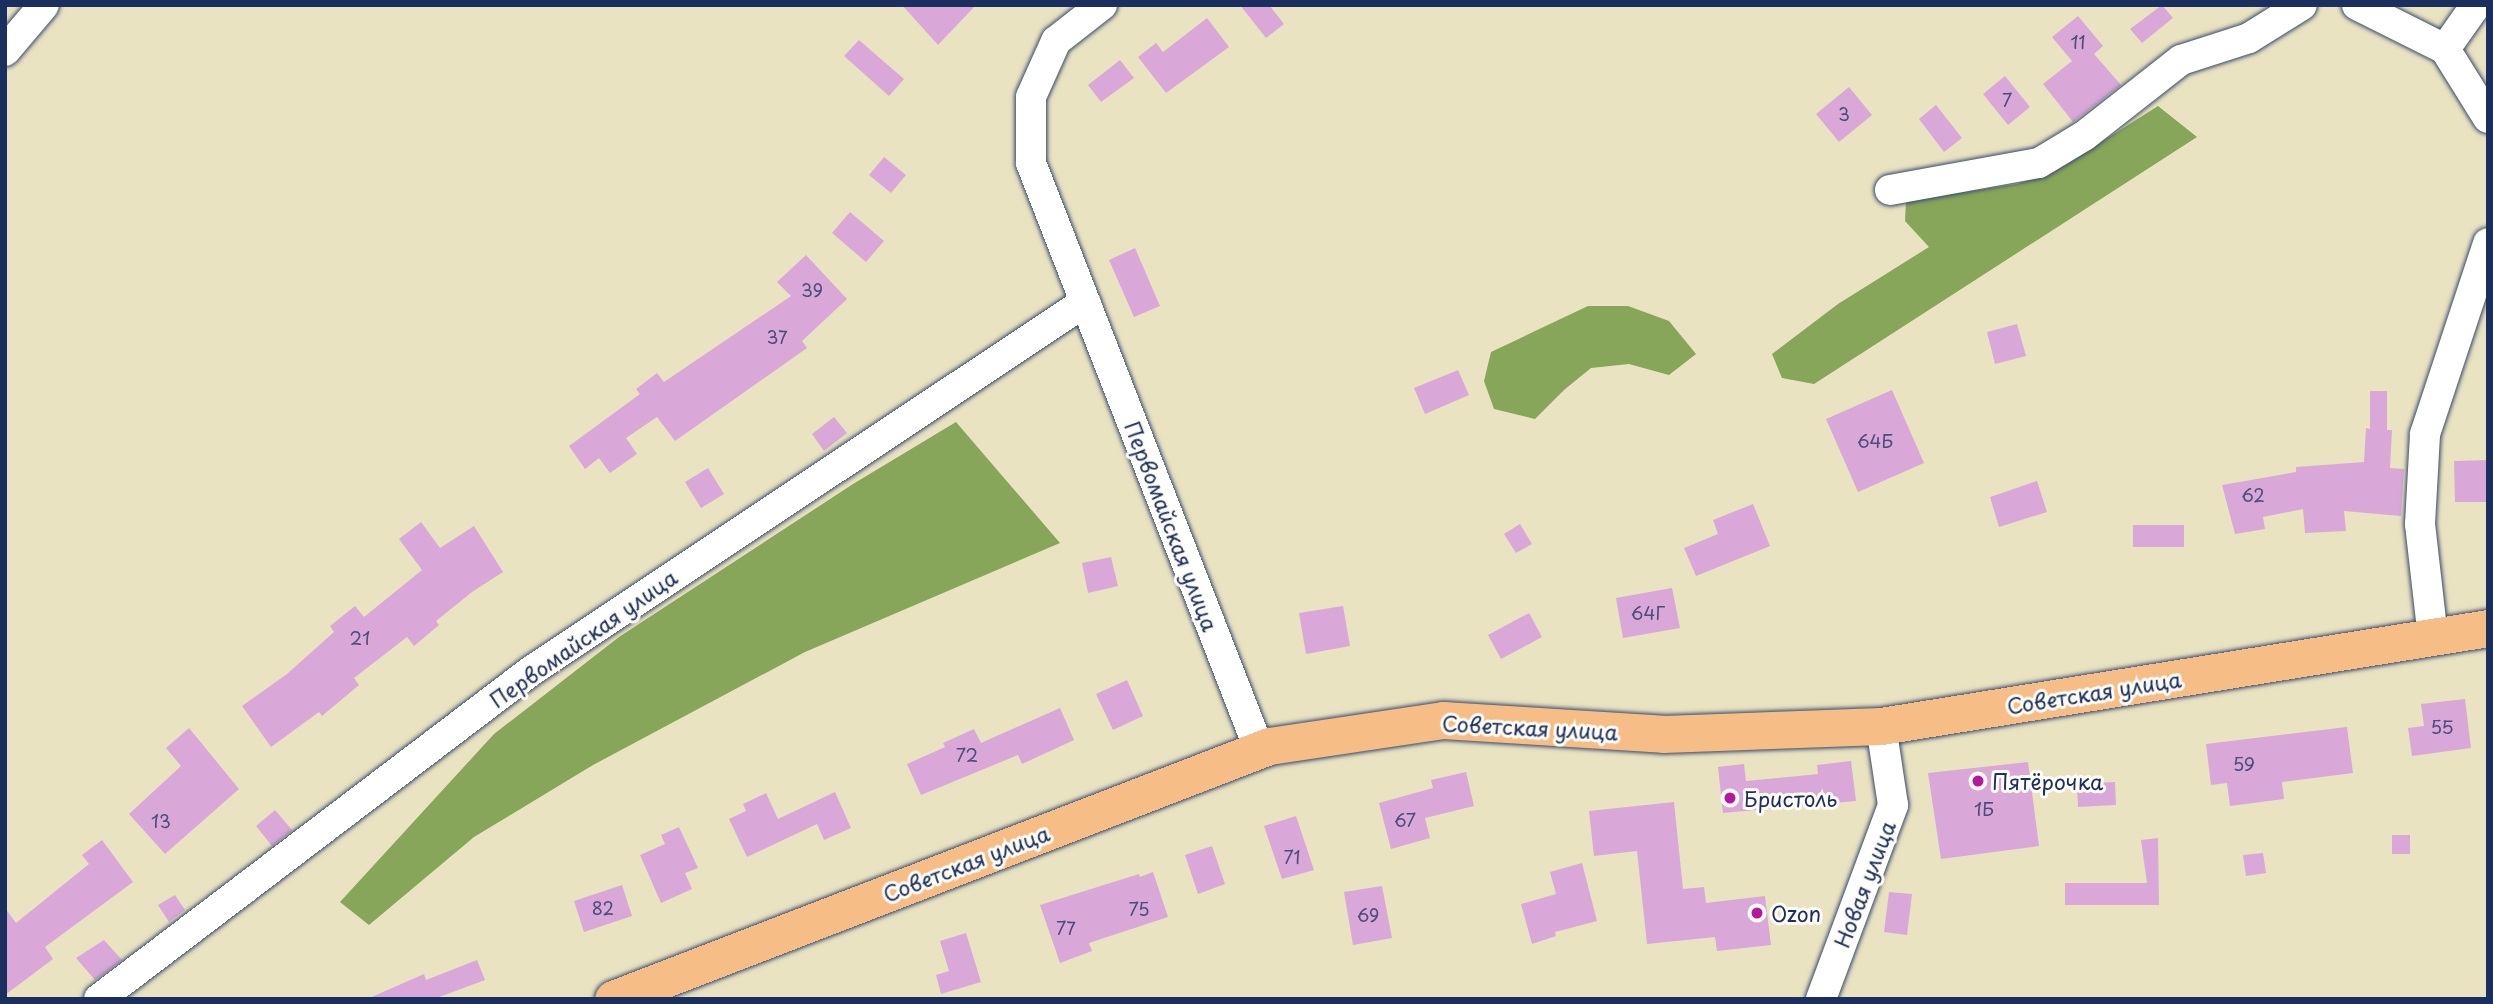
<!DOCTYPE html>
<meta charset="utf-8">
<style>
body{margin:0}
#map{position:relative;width:2493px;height:1004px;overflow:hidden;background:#e9e3c2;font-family:"Playpen Sans",sans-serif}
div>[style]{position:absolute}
.forest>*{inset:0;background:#87a659}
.building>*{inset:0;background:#d9a8d9}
.roads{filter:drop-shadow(0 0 2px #3a4a6d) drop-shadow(0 0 2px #3a4a6d)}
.minor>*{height:30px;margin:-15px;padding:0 15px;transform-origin:15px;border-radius:15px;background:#fff}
.major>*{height:37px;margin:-18.5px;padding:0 18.5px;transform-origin:18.5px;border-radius:18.5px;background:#f6be86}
.dots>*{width:19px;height:19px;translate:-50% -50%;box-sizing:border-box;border:4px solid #fdfcf7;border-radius:50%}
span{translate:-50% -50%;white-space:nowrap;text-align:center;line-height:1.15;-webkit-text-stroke:6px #fdfcf7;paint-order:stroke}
.number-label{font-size:18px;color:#4a4d7d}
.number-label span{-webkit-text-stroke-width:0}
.street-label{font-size:21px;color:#1b2f5e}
.poi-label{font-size:21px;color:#1b2f5e}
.left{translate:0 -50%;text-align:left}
.frame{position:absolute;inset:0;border:7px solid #1b2f5e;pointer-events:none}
</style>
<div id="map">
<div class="forest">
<div style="clip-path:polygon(2158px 106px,2197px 137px,1814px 384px,1782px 378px,1772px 354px,1838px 304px,1929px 247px,1905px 221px,1906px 201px,2017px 184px,2054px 172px)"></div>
<div style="clip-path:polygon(1588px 306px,1628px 306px,1669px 321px,1696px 354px,1669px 375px,1629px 364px,1591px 368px,1564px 390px,1535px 419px,1494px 409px,1484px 381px,1491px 352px)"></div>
<div style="clip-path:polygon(956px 422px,1060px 543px,805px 652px,593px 765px,474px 837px,369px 925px,340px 902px,494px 734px,619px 637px,853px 484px)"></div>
</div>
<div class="building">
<div style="clip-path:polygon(902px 5px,976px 5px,938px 45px)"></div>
<div style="clip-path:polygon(1240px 5px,1269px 5px,1284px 24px,1266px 38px)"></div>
<div style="clip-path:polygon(2162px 5px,2173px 18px,2142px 43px,2130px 29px)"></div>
<div style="clip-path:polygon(2078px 16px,2103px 46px,2094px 54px,2121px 85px,2073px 122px,2043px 84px,2072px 61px,2052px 37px)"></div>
<div style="clip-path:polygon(1207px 18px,1229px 47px,1166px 93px,1138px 57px,1156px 43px,1163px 52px)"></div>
<div style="clip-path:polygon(859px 40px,904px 79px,889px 96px,844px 56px)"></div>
<div style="clip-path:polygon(1120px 60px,1134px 78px,1101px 102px,1088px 85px)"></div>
<div style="clip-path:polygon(2005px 76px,2030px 107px,2008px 125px,1983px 94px)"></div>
<div style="clip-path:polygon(1849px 87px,1872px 115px,1839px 142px,1816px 114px)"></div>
<div style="clip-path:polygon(1936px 105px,1962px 138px,1944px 152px,1919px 119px)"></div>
<div style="clip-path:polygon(884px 157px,906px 175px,891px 193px,869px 175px)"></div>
<div style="clip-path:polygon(850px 212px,884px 241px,866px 262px,832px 233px)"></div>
<div style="clip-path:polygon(1135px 248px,1160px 306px,1134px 317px,1109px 260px)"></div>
<div style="clip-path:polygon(806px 255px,847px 299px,802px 341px,807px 348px,675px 441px,657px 417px,626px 438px,637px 454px,610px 473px,599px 458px,585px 469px,569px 446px,640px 394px,636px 389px,657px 373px,664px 382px,791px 296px,777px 282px)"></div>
<div style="clip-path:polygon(2017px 324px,2026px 356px,1995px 364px,1987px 332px)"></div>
<div style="clip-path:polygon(1458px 370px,1469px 395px,1425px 414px,1414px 388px)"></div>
<div style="clip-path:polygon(1892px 390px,1924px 463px,1858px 492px,1826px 419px)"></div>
<div style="clip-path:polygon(2370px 391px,2387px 391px,2387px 430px,2392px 430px,2390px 468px,2404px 469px,2401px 516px,2344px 511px,2346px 531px,2305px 533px,2303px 509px,2263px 517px,2265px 529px,2235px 534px,2222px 485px,2296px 472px,2296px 467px,2364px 462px,2366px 428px,2370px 429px)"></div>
<div style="clip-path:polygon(834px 417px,847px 433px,824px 451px,812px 434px)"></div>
<div style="clip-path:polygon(2488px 460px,2488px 502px,2455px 502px,2454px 461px)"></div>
<div style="clip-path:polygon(708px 468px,724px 494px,701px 508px,685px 482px)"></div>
<div style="clip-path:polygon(2037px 481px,2047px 512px,1999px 527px,1990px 497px)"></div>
<div style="clip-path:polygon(1753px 504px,1770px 546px,1696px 576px,1684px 548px,1718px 534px,1713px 520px)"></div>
<div style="clip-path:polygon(421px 522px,440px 548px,474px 526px,503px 572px,472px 592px,436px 621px,439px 625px,414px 646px,407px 637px,354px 678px,359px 685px,322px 716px,319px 712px,271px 747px,242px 706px,287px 674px,334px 632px,330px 626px,355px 606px,364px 617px,422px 570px,399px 539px)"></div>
<div style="clip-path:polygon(1520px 524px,1532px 544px,1516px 553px,1504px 534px)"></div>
<div style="clip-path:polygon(2133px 525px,2184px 525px,2184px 547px,2133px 547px)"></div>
<div style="clip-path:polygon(1111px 557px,1118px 586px,1088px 593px,1082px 563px)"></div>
<div style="clip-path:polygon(1672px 588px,1680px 628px,1623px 638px,1616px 598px)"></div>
<div style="clip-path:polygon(1343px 606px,1350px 646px,1306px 654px,1299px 613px)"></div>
<div style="clip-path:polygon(1529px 613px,1542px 637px,1501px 659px,1488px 635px)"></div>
<div style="clip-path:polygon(1127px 680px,1143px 716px,1113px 730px,1096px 694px)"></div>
<div style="clip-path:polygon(2465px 699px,2471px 748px,2412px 756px,2408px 728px,2424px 726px,2421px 704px)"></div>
<div style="clip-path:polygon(1060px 708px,1074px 740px,1022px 764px,1018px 755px,921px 795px,907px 764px,945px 747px,943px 743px,974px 729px,981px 743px)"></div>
<div style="clip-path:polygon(2347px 727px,2353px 773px,2282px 782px,2284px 799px,2230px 806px,2227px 783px,2211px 785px,2206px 744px)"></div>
<div style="clip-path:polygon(189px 728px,239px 789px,165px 854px,129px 814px,181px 766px,166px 748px)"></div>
<div style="clip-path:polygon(1851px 761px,1856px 801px,1723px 813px,1718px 767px,1744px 764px,1746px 781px,1818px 774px,1817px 765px)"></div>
<div style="clip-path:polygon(2028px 762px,2039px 846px,1941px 859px,1928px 773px)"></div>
<div style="clip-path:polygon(1466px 772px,1474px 806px,1425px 818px,1430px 838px,1391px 849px,1379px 803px,1433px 788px,1431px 780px)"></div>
<div style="clip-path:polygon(2115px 782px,2116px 805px,2078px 807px,2077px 784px)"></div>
<div style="clip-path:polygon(835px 792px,851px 828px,824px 840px,817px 824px,747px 857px,729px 819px,746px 811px,743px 804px,766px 793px,778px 819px)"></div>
<div style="clip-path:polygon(1674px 802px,1683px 889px,1704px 887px,1706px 903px,1765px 896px,1771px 945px,1717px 951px,1715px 937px,1647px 944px,1637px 851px,1594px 856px,1589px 811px)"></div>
<div style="clip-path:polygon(275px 810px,292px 830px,272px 846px,256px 826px)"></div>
<div style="clip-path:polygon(1296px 816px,1314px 870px,1282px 879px,1264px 826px)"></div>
<div style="clip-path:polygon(679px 827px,698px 868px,685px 873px,692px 889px,661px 903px,640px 855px,665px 844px,661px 835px)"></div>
<div style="clip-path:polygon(2392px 835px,2410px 835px,2410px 854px,2392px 854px)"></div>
<div style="clip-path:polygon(2158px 838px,2159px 905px,2065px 905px,2065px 883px,2147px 883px,2141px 840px)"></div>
<div style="clip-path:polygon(102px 840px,133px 882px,45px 947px,53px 959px,5px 995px,5px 908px,16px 923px,89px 864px,82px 855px)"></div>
<div style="clip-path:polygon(1212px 846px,1225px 884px,1198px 894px,1185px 855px)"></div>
<div style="clip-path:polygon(2263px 853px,2266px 873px,2246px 876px,2243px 855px)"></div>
<div style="clip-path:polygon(1582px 863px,1597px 921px,1555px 932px,1556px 936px,1532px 944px,1521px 904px,1556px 894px,1550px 872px)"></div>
<div style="clip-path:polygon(1153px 872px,1168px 917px,1089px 943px,1092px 951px,1060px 963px,1040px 905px,1139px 874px,1140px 877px)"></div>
<div style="clip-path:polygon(622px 885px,632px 916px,584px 932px,574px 901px)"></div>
<div style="clip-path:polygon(1382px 886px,1392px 938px,1353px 945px,1344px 892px)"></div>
<div style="clip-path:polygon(1889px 892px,1912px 894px,1907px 935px,1884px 932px)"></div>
<div style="clip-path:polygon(175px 895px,185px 910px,169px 922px,158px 905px)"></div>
<div style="clip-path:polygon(966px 933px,981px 982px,941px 994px,936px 975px,949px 971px,940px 941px)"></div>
<div style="clip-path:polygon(104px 940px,122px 960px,95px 980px,76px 958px)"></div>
<div style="clip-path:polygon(477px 960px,485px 980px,434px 999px,367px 999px,424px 974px,426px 980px)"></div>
</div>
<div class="roads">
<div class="minor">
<div style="left:1102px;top:5px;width:58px;rotate:142deg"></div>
<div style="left:1056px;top:41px;width:61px;rotate:114.1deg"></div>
<div style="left:1031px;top:97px;width:66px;rotate:90deg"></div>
<div style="left:1031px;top:163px;width:629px;rotate:68.74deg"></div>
<div style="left:2357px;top:5px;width:98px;rotate:26.6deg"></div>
<div style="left:2476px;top:5px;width:54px;rotate:125.2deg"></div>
<div style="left:2445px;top:49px;width:81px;rotate:58.1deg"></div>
<div style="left:5px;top:51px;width:60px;rotate:-49.7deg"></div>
<div style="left:1890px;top:190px;width:151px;rotate:-10.3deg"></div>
<div style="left:2039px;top:163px;width:52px;rotate:-31deg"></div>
<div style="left:2084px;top:136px;width:123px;rotate:-38.1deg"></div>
<div style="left:2181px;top:60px;width:71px;rotate:-17.9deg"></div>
<div style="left:2249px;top:38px;width:62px;rotate:-31.9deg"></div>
<div style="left:2433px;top:638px;width:115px;rotate:-96.5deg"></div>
<div style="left:2420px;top:524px;width:90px;rotate:-86.8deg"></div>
<div style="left:2425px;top:434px;width:201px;rotate:-71.7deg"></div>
<div style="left:99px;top:999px;width:542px;rotate:-37.21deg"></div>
<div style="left:531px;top:671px;width:666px;rotate:-33.67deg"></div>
<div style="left:1821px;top:999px;width:207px;rotate:-69.6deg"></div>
<div style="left:1893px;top:805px;width:80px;rotate:-98.6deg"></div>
</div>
<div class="major">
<div style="left:613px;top:999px;width:703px;rotate:-21.09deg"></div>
<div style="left:1269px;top:746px;width:176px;rotate:-8.5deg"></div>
<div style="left:1443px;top:720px;width:220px;rotate:3.6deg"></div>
<div style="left:1663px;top:734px;width:218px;rotate:-2.1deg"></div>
<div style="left:1881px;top:726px;width:615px;rotate:-9.17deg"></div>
</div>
</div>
<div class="dots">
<div style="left:1978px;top:781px;background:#b5179e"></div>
<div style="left:1730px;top:798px;background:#b5179e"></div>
<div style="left:1757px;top:913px;background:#b5179e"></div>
</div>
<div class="number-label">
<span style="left:2078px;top:42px">11</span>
<span style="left:2007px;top:100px">7</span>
<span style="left:1844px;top:114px">3</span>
<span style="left:812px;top:290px">39</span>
<span style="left:777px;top:337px">37</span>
<span style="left:1875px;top:441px">64Б</span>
<span style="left:2253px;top:495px">62</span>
<span style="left:1648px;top:613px">64Г</span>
<span style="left:360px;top:638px">21</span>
<span style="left:2442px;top:727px">55</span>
<span style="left:967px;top:755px">72</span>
<span style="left:2244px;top:764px">59</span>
<span style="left:1984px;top:809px">1Б</span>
<span style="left:1405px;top:820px">67</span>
<span style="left:161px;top:821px">13</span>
<span style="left:1292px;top:857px">71</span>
<span style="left:603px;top:908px">82</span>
<span style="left:1139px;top:909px">75</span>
<span style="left:1368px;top:915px">69</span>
<span style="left:1066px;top:928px">77</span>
</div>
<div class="street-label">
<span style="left:1172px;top:526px;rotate:69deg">Первомайская улица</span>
<span style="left:583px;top:638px;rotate:-35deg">Первомайская улица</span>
<span style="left:2094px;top:692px;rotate:-9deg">Советская улица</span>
<span style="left:1530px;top:727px;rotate:3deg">Советская улица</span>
<span style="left:966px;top:863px;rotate:-21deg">Советская улица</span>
<span style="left:1864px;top:884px;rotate:-69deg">Новая улица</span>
</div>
<div class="poi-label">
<span class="left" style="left:1992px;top:781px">Пятёрочка</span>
<span class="left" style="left:1744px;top:798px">Бристоль</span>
<span class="left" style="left:1771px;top:913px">Ozon</span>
</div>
<div class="frame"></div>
</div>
